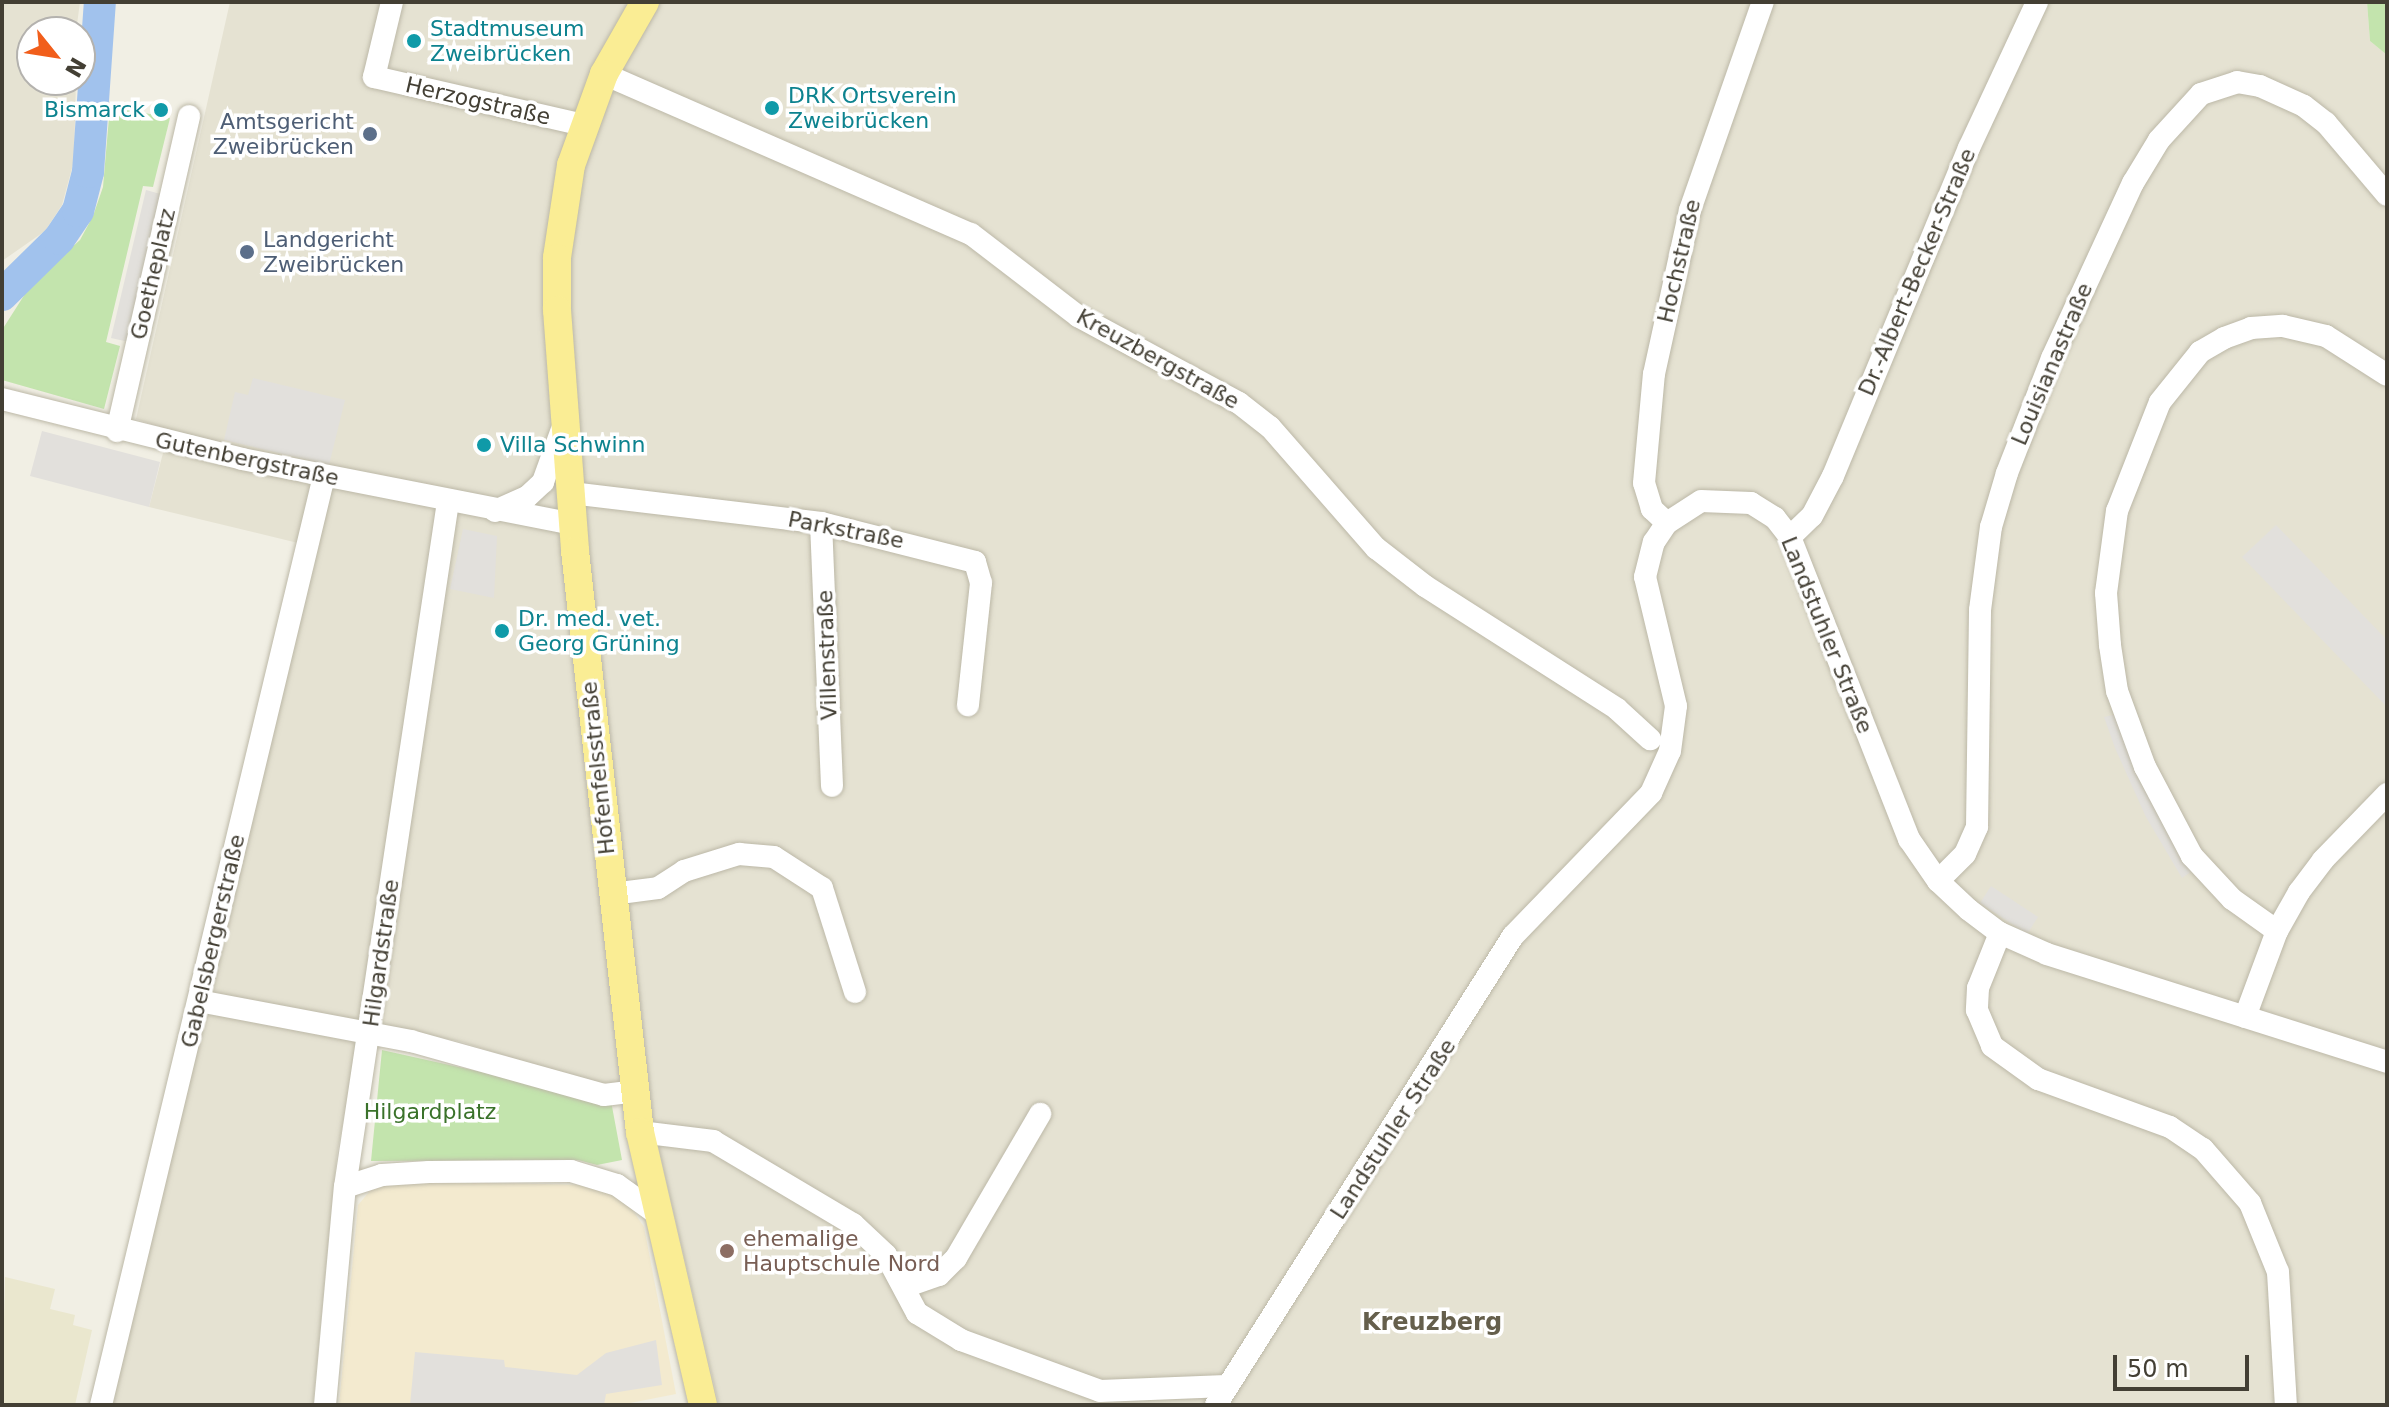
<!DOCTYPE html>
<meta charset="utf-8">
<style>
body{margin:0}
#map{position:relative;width:2389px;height:1407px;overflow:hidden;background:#f1efe4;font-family:"DejaVu Sans",sans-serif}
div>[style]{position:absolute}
.residential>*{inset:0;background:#e5e2d2}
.commercial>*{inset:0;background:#f3eacf}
.education>*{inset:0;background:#eae7ce}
.green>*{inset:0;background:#c3e4ad}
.parking>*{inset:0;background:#e2e0dc}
.river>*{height:32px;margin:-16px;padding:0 16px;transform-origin:16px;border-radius:16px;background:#a1c2ed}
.roads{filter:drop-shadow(0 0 2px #bcb8a7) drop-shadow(0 0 2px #bcb8a7)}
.minor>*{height:22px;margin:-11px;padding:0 11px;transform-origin:11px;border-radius:11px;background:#fff}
.major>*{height:28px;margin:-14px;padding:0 14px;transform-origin:14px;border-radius:14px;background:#faed94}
.dots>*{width:22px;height:22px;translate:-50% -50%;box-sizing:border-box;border:4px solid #fff;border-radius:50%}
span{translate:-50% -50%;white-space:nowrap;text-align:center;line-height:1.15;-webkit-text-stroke:7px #fff;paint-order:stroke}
.culture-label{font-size:22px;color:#0d838f}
.left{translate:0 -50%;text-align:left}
.right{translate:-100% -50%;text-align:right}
.street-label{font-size:22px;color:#433f34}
.service-label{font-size:22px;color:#4e5e75}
.park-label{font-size:22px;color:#3a722a}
.education-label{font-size:22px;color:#785e54}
.neighbourhood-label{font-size:24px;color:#655f4c;font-weight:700}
.frame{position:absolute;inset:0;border:4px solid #433f34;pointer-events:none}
.north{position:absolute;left:16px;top:16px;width:80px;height:80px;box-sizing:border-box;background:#fff;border:2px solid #b4b2ae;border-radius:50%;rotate:120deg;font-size:22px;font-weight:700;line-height:32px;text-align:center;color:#433f34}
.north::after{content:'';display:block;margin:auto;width:28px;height:36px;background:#f15e1b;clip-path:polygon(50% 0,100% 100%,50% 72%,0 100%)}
.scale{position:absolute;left:2113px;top:1355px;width:136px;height:36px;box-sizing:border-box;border:4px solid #433f34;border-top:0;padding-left:10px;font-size:24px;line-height:28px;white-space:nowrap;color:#433f34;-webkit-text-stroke:6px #fff;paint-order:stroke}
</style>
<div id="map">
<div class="residential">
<div style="clip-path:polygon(2px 2px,80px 2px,76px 32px,32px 32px,32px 80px,76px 80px,74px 161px,62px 205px,45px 231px,2px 261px)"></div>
<div style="clip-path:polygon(230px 2px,2367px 2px,2370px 41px,2387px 55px,2387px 1405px,719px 1405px,643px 1082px,601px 1086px,462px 1042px,363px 1021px,337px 1153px,313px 1405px,113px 1405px,298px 543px,149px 507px,169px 430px,136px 419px)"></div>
</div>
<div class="commercial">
<div style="clip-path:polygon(394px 1181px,589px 1185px,625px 1199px,644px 1227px,676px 1394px,620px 1405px,339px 1405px,358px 1205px,370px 1191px)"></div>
</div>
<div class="education">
<div style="clip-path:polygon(5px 1277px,55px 1289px,50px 1309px,75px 1315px,73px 1325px,92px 1330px,75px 1405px,2px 1405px)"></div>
</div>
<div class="green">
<div style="clip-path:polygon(2367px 2px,2387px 2px,2387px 55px,2370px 41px)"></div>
<div style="clip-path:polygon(110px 106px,170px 118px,153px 187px,143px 186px,106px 342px,120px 346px,104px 409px,2px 380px,2px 330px,32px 283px,80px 240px,93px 216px,103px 187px)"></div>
<div style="clip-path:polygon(382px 1050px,611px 1101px,622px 1160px,597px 1165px,578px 1160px,371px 1161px)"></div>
</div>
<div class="parking">
<div style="clip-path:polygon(146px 190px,164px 195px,129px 342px,111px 338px)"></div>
<div style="clip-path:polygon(253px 378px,345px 400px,329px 465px,224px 440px,235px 392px,248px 395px)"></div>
<div style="clip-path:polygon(42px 431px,160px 462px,149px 507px,30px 476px)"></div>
<div style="clip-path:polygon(2276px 525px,2387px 640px,2387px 707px,2242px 557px)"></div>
<div style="clip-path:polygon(463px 529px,497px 536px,494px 598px,450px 589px)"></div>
<div style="clip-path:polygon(2118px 714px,2192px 871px,2182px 878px,2146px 817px,2115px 748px,2104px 717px)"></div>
<div style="clip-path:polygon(1991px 886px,2038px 917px,2027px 934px,1980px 903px)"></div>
<div style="clip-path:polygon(656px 1340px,662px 1385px,606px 1394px,604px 1405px,410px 1405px,415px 1352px,504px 1360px,505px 1367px,577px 1375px,606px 1353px)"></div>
</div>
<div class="river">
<div style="left:2px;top:295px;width:80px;rotate:-44.5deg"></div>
<div style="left:59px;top:239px;width:34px;rotate:-56deg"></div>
<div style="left:78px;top:211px;width:40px;rotate:-75.6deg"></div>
<div style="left:88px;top:172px;width:170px;rotate:-86deg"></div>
</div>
<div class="roads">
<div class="minor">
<div style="left:392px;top:2px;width:77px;rotate:103.5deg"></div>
<div style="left:374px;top:77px;width:214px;rotate:12.9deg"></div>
<div style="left:604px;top:74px;width:400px;rotate:23.6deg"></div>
<div style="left:971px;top:234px;width:135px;rotate:37.5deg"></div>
<div style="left:1078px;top:316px;width:183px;rotate:28.4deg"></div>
<div style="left:1239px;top:403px;width:39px;rotate:38deg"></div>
<div style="left:1270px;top:427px;width:161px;rotate:48.8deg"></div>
<div style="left:1376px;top:548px;width:62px;rotate:37.8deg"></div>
<div style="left:1425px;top:586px;width:228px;rotate:32.6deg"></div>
<div style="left:1617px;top:709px;width:45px;rotate:42.3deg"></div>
<div style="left:2px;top:399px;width:247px;rotate:14deg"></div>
<div style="left:242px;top:459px;width:337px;rotate:11.1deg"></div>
<div style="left:117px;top:431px;width:323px;rotate:-77.1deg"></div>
<div style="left:571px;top:493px;width:252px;rotate:6.8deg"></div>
<div style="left:821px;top:523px;width:159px;rotate:14.2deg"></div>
<div style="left:975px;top:562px;width:22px;rotate:74deg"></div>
<div style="left:981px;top:583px;width:123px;rotate:96.1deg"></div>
<div style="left:495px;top:511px;width:35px;rotate:-24deg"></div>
<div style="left:527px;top:497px;width:22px;rotate:-43deg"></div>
<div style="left:543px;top:482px;width:53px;rotate:-70.2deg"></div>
<div style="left:821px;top:523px;width:263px;rotate:87.6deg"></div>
<div style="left:1667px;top:523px;width:21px;rotate:-137deg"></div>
<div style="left:1652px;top:509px;width:27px;rotate:-107deg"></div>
<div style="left:1644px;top:483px;width:109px;rotate:-84.8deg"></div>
<div style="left:1654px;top:374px;width:168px;rotate:-77.6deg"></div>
<div style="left:1690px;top:210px;width:220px;rotate:-70.7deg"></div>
<div style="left:1790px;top:537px;width:30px;rotate:-44deg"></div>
<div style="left:1812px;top:516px;width:45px;rotate:-62.3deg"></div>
<div style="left:1833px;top:476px;width:355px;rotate:-67.5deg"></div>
<div style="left:1969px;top:148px;width:161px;rotate:-65deg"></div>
<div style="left:1938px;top:881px;width:38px;rotate:-45deg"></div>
<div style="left:1965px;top:854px;width:30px;rotate:-66deg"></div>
<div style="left:1977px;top:827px;width:217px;rotate:-89.2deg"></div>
<div style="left:1980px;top:610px;width:84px;rotate:-82.5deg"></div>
<div style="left:1991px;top:527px;width:56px;rotate:-73.5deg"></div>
<div style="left:2007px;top:473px;width:123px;rotate:-68.6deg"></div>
<div style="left:2052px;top:358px;width:193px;rotate:-65.2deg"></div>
<div style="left:2133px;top:183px;width:50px;rotate:-58.8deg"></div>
<div style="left:2159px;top:140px;width:62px;rotate:-47.6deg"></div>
<div style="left:2201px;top:94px;width:38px;rotate:-18deg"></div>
<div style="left:2237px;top:82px;width:23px;rotate:10deg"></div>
<div style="left:2260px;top:86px;width:48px;rotate:24.4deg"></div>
<div style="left:2304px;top:106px;width:28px;rotate:38deg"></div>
<div style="left:2326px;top:123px;width:94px;rotate:49.7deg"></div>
<div style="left:612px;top:894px;width:46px;rotate:-7.4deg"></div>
<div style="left:658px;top:888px;width:31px;rotate:-33deg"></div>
<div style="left:684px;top:871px;width:58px;rotate:-17.2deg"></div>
<div style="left:739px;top:854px;width:35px;rotate:5deg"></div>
<div style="left:774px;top:857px;width:57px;rotate:32.9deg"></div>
<div style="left:822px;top:888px;width:109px;rotate:72.4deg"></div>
<div style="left:2277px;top:931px;width:55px;rotate:-144.6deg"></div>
<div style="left:2232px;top:899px;width:59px;rotate:-132.9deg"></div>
<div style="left:2192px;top:856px;width:101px;rotate:-117.8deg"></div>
<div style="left:2145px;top:767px;width:81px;rotate:-110.2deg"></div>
<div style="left:2117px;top:691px;width:47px;rotate:-98.7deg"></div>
<div style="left:2110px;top:645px;width:52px;rotate:-94.4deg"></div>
<div style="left:2106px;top:593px;width:83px;rotate:-82.4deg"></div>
<div style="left:2117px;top:511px;width:117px;rotate:-68.5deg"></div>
<div style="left:2160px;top:402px;width:64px;rotate:-51.3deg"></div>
<div style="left:2200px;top:352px;width:28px;rotate:-30deg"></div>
<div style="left:2224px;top:338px;width:29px;rotate:-20deg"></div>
<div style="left:2251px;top:328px;width:32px;rotate:-4deg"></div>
<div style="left:2283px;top:326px;width:44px;rotate:13.1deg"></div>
<div style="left:2326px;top:336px;width:72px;rotate:32.6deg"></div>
<div style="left:2000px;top:933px;width:59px;rotate:111.8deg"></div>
<div style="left:1978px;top:988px;width:22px;rotate:93deg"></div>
<div style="left:1977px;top:1010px;width:39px;rotate:67deg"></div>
<div style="left:1992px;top:1046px;width:57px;rotate:35.7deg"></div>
<div style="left:2038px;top:1079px;width:140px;rotate:20deg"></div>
<div style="left:2170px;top:1127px;width:40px;rotate:34deg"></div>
<div style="left:2203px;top:1149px;width:72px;rotate:49deg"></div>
<div style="left:2250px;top:1203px;width:74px;rotate:67.9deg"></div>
<div style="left:2278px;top:1272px;width:133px;rotate:86.6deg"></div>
<div style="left:199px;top:1001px;width:216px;rotate:10.7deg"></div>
<div style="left:411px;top:1041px;width:200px;rotate:15.6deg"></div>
<div style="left:604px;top:1095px;width:31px;rotate:-7deg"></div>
<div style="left:2245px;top:1017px;width:92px;rotate:-69.6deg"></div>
<div style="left:2277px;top:931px;width:45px;rotate:-60.6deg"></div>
<div style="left:2299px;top:892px;width:40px;rotate:-53deg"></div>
<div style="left:2323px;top:860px;width:92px;rotate:-45.9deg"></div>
<div style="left:640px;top:1132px;width:74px;rotate:7deg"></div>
<div style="left:713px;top:1141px;width:163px;rotate:30.7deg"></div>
<div style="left:853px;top:1224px;width:45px;rotate:43.2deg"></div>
<div style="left:886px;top:1255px;width:66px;rotate:61.9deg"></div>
<div style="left:917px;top:1313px;width:52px;rotate:31.5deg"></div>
<div style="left:961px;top:1340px;width:148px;rotate:20.1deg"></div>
<div style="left:1100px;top:1391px;width:126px;rotate:-2.3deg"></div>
<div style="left:345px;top:1187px;width:39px;rotate:-18deg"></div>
<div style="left:382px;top:1175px;width:47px;rotate:-3.7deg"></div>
<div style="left:429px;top:1172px;width:142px;rotate:-0.4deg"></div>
<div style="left:571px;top:1171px;width:48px;rotate:16.9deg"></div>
<div style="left:617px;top:1185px;width:48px;rotate:35.7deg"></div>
<div style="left:904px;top:1287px;width:37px;rotate:-19deg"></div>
<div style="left:939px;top:1275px;width:24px;rotate:-45deg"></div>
<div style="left:956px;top:1258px;width:167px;rotate:-59.7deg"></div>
<div style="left:101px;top:1405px;width:955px;rotate:-76.5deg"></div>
<div style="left:325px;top:1405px;width:219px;rotate:-84.8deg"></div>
<div style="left:345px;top:1187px;width:693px;rotate:-81.45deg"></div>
<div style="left:1216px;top:1405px;width:555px;rotate:-57.66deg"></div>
<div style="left:1513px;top:936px;width:199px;rotate:-46deg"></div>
<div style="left:1651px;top:793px;width:46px;rotate:-65.7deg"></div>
<div style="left:1670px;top:751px;width:45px;rotate:-82.4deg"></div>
<div style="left:1676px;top:706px;width:133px;rotate:-103.5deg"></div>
<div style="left:1645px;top:577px;width:36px;rotate:-76deg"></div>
<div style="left:1654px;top:542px;width:23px;rotate:-56deg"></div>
<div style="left:1667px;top:523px;width:40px;rotate:-32.9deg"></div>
<div style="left:1701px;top:501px;width:50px;rotate:2.3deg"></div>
<div style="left:1751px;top:503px;width:28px;rotate:32deg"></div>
<div style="left:1775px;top:518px;width:24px;rotate:52deg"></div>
<div style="left:1790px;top:537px;width:325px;rotate:68.5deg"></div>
<div style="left:1909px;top:839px;width:51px;rotate:55.4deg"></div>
<div style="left:1938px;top:881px;width:42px;rotate:43.1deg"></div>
<div style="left:1969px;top:910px;width:39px;rotate:37deg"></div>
<div style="left:2000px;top:933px;width:51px;rotate:24.1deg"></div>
<div style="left:2047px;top:954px;width:357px;rotate:17.6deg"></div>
</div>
<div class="major">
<div style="left:645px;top:2px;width:83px;rotate:119.7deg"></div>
<div style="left:604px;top:74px;width:97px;rotate:109.9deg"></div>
<div style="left:571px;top:165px;width:94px;rotate:98.6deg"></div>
<div style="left:557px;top:258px;width:52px;rotate:90deg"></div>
<div style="left:557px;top:310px;width:242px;rotate:85.7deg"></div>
<div style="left:575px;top:551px;width:585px;rotate:83.62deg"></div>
<div style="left:640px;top:1132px;width:280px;rotate:77deg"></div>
</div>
</div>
<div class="dots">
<div style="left:414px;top:41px;background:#0f9aa8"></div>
<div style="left:772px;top:108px;background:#0f9aa8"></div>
<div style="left:161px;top:110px;background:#0f9aa8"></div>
<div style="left:370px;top:134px;background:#5c6f8a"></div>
<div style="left:247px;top:252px;background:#5c6f8a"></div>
<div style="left:484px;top:445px;background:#0f9aa8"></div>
<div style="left:502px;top:631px;background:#0f9aa8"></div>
<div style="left:727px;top:1251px;background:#8d6e63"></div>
</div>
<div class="culture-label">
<span class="left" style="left:430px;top:41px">Stadtmuseum<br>Zweibrücken</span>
<span class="left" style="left:788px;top:108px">DRK Ortsverein<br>Zweibrücken</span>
<span class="right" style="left:145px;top:110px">Bismarck</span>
<span class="left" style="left:500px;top:445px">Villa Schwinn</span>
<span class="left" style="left:518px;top:631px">Dr. med. vet.<br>Georg Grüning</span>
</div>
<div class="street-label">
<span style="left:478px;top:101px;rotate:13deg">Herzogstraße</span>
<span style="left:1679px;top:261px;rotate:-77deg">Hochstraße</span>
<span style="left:1917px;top:272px;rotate:-67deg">Dr.-Albert-Becker-Straße</span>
<span style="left:153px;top:274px;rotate:-77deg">Goetheplatz</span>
<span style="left:1158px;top:359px;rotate:29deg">Kreuzbergstraße</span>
<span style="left:2052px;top:364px;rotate:-67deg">Louisianastraße</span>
<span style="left:247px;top:459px;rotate:12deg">Gutenbergstraße</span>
<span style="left:846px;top:530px;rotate:11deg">Parkstraße</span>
<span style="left:1827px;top:635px;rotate:68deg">Landstuhler Straße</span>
<span style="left:827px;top:655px;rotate:-92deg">Villenstraße</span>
<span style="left:598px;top:768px;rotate:-96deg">Hofenfelsstraße</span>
<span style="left:213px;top:941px;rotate:-77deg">Gabelsbergerstraße</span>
<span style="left:381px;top:953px;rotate:-82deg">Hilgardstraße</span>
<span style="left:1393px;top:1129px;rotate:-57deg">Landstuhler Straße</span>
</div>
<div class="service-label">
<span class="right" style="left:354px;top:134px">Amtsgericht<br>Zweibrücken</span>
<span class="left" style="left:263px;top:252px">Landgericht<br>Zweibrücken</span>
</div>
<div class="park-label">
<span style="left:430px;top:1112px">Hilgardplatz</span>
</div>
<div class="education-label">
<span class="left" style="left:743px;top:1251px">ehemalige<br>Hauptschule Nord</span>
</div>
<div class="neighbourhood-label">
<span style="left:1432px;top:1323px">Kreuzberg</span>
</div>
<div class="frame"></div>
<div class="north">N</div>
<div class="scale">50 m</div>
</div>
